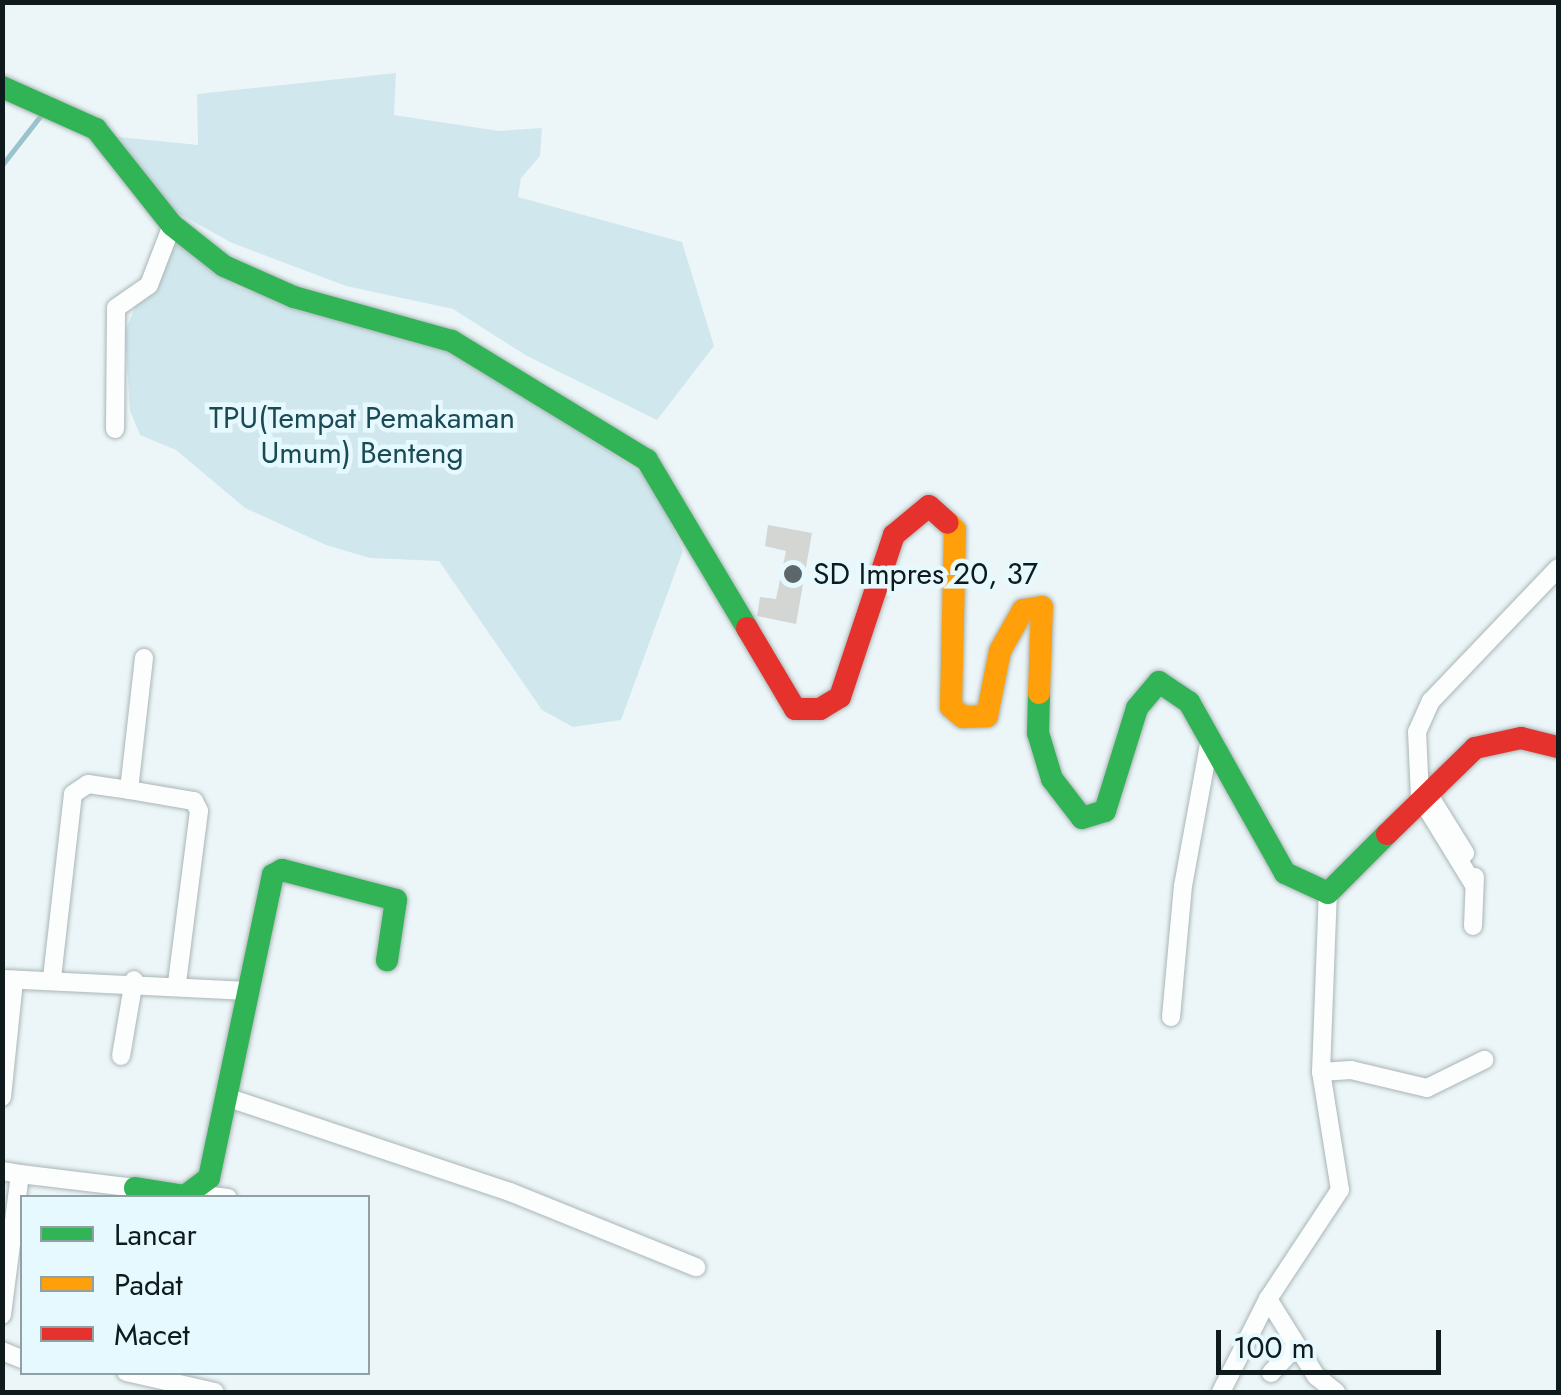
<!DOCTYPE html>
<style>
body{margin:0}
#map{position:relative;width:1561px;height:1395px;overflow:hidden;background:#ecf6f8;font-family:Jost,sans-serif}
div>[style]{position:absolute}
.green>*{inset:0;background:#d0e8ed}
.stream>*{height:5px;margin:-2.5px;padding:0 2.5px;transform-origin:2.5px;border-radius:2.5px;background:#99c3cd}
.building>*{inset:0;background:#d3d6d2}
.roads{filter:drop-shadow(0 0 2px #aab5b7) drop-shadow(0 0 2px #aab5b7)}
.street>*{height:18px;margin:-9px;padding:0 9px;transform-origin:9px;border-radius:9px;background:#fcfefe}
.fast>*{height:22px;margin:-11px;padding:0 11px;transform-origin:11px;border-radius:11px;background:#30b455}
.slow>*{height:22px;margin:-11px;padding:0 11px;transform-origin:11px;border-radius:11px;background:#ff9f0a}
.jam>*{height:22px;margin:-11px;padding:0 11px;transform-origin:11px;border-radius:11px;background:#e5322d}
.dots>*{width:28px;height:28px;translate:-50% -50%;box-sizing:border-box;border:5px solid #e6f9fe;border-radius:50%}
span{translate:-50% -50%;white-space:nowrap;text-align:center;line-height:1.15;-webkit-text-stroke:9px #e6f9fe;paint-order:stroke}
.park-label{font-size:30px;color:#1a4b55}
.poi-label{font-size:30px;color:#0e1a1c}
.left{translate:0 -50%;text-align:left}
.frame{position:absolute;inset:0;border:5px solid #0e1a1c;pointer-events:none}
.legend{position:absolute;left:20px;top:1195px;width:350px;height:180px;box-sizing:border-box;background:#e6f9fe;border:2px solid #90a0a4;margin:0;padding:12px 18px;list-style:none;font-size:30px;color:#0e1a1c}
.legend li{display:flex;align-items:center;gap:20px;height:50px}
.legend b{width:50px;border:2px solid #90a0a4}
.scale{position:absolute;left:1216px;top:1330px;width:225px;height:45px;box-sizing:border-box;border:5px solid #0e1a1c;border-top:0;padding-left:12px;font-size:30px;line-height:35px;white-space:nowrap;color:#0e1a1c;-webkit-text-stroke:8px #e6f9fe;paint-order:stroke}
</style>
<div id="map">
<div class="green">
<div style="clip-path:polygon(396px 73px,394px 115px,499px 131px,542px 128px,540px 156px,521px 178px,518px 197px,682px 242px,714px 346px,657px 420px,527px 356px,453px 309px,346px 286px,232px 243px,158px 202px,110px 136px,198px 145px,197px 94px)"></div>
<div style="clip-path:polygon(165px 234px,239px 288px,454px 350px,651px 479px,683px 551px,621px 720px,573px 727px,542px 710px,439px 561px,370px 558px,326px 545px,245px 508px,176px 450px,140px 435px,130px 411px,125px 332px)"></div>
</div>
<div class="stream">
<div style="left:2px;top:165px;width:68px;rotate:-52.1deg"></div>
</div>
<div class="building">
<div style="clip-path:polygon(768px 525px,812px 533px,796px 624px,757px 616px,760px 597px,776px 599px,786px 551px,765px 546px)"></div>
</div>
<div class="roads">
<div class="street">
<div style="left:115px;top:429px;width:121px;rotate:-89.5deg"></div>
<div style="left:116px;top:308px;width:40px;rotate:-34.9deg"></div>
<div style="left:149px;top:285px;width:64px;rotate:-69deg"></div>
<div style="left:144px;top:658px;width:133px;rotate:96.5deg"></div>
<div style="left:129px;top:790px;width:66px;rotate:9.6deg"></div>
<div style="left:194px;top:801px;width:11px;rotate:63deg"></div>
<div style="left:199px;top:811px;width:173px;rotate:97.3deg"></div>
<div style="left:1424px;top:787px;width:78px;rotate:58.2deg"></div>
<div style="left:1474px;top:885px;width:103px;rotate:-121.5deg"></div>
<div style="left:1420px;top:797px;width:65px;rotate:-92.6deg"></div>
<div style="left:1417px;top:732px;width:34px;rotate:-66deg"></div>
<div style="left:1431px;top:701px;width:184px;rotate:-46.3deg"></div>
<div style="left:1473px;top:926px;width:49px;rotate:-87.7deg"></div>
<div style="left:52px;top:978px;width:185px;rotate:-83.5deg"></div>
<div style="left:73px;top:794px;width:18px;rotate:-34deg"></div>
<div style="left:88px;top:784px;width:41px;rotate:8.3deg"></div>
<div style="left:2px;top:979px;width:243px;rotate:2.8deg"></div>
<div style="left:1171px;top:1017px;width:132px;rotate:-84.8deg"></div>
<div style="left:1183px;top:886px;width:149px;rotate:-79.6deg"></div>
<div style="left:121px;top:1056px;width:77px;rotate:-80.3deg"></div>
<div style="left:1321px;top:1072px;width:30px;rotate:-4deg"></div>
<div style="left:1351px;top:1070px;width:78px;rotate:13.3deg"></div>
<div style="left:1427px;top:1088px;width:64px;rotate:-26.2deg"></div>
<div style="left:2px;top:1097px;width:118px;rotate:-84.1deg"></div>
<div style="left:226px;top:1097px;width:299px;rotate:18.5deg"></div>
<div style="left:510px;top:1192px;width:201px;rotate:22deg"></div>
<div style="left:2px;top:1171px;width:18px;rotate:9deg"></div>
<div style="left:20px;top:1174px;width:142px;rotate:97.3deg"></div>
<div style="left:20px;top:1174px;width:116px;rotate:6.9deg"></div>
<div style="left:135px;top:1188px;width:9px;rotate:96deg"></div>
<div style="left:196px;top:1194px;width:32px;rotate:7deg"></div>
<div style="left:1268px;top:1299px;width:91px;rotate:58.1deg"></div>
<div style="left:1316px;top:1376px;width:26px;rotate:39deg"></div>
<div style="left:2px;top:1351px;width:22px;rotate:22deg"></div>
<div style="left:126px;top:1372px;width:91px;rotate:12.7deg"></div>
<div style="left:1271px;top:1373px;width:37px;rotate:-47deg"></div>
<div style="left:1221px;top:1392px;width:104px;rotate:-63.2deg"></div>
<div style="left:1268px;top:1299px;width:131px;rotate:-56.6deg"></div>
<div style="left:1340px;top:1190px;width:120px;rotate:-99.1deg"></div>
<div style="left:1321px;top:1072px;width:179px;rotate:-87.8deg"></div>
</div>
<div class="fast">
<div style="left:2px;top:87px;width:103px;rotate:24.1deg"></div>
<div style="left:96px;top:129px;width:122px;rotate:51.6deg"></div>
<div style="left:172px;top:225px;width:66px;rotate:38.3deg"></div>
<div style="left:224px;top:266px;width:77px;rotate:23.9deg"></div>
<div style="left:294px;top:297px;width:164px;rotate:15.6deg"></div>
<div style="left:452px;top:341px;width:228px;rotate:31.4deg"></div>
<div style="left:647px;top:460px;width:196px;rotate:59.2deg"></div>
<div style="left:1039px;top:693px;width:40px;rotate:91.4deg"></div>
<div style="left:1038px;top:733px;width:48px;rotate:73.1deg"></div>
<div style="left:1052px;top:779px;width:49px;rotate:52.4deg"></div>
<div style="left:1082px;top:818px;width:24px;rotate:-17deg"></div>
<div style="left:1105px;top:811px;width:108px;rotate:-72.7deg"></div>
<div style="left:1137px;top:708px;width:34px;rotate:-50deg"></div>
<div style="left:1159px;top:682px;width:36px;rotate:34deg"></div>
<div style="left:1189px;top:702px;width:196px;rotate:60.7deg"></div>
<div style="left:1285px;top:873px;width:47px;rotate:24.9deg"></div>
<div style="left:1328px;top:893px;width:83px;rotate:-45deg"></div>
<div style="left:135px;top:1188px;width:51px;rotate:9.1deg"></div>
<div style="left:185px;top:1196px;width:30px;rotate:-37deg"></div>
<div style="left:209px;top:1178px;width:310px;rotate:-78.1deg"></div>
<div style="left:273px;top:875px;width:10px;rotate:-29deg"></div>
<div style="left:282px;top:870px;width:118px;rotate:14.7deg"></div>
<div style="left:396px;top:900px;width:61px;rotate:98.5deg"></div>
</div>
<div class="slow">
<div style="left:948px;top:523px;width:10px;rotate:45deg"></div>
<div style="left:955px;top:530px;width:177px;rotate:91.3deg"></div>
<div style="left:951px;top:707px;width:16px;rotate:40deg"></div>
<div style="left:963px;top:717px;width:24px;rotate:-2deg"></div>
<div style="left:987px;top:716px;width:66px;rotate:-78.7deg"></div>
<div style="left:1000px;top:651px;width:47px;rotate:-60.7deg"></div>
<div style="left:1023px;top:610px;width:19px;rotate:-9deg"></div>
<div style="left:1042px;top:607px;width:86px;rotate:92deg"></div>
</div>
<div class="jam">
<div style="left:747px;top:628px;width:94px;rotate:59.3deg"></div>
<div style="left:795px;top:709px;width:25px"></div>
<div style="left:820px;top:709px;width:23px;rotate:-31deg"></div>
<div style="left:840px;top:697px;width:171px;rotate:-71.6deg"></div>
<div style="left:894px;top:535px;width:45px;rotate:-39.6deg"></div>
<div style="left:929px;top:506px;width:25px;rotate:42deg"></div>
<div style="left:1387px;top:834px;width:123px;rotate:-44.3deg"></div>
<div style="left:1475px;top:748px;width:47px;rotate:-12.3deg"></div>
<div style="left:1521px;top:738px;width:38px;rotate:14deg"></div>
</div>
</div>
<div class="dots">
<div style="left:793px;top:574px;background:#5c6769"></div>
</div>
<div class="park-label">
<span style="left:362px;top:435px">TPU(Tempat Pemakaman<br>Umum) Benteng</span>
</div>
<div class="poi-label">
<span class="left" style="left:813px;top:574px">SD Impres 20, 37</span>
</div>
<div class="frame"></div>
<ul class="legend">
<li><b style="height:12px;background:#30b455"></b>Lancar</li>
<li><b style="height:12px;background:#ff9f0a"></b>Padat</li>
<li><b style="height:12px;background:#e5322d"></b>Macet</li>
</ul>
<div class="scale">100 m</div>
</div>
